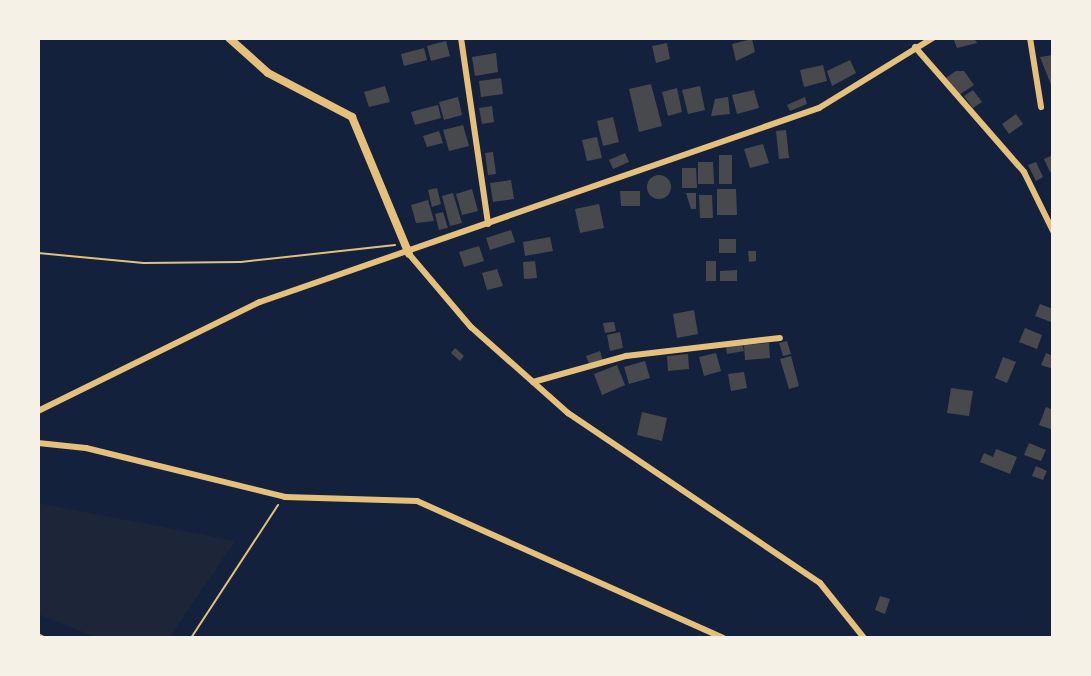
<!DOCTYPE html>
<style>
body{margin:0}
#map{position:relative;width:1091px;height:676px;overflow:hidden;background:#14213d;font-family:Lato,sans-serif}
div>[style]{position:absolute}
.green>*{inset:0;background:#1d2539}
.building>*{inset:0;background:#48494c}
.round{border-radius:50%}
.path>*{height:2px;margin:-1px;padding:0 1px;transform-origin:1px;border-radius:1px;background:#e5c07b}
.minor>*{height:6px;margin:-3px;padding:0 3px;transform-origin:3px;border-radius:3px;background:#e5c07b}
.tertiary>*{height:8px;margin:-4px;padding:0 4px;transform-origin:4px;border-radius:4px;background:#e5c07b}
span{translate:-50% -50%;white-space:nowrap;text-align:center;line-height:1.15;-webkit-text-stroke:6px #f6f1e7;paint-order:stroke}
.frame{position:absolute;inset:0;border:40px solid #f6f1e7;pointer-events:none}
</style>
<div id="map">
<div class="green">
<div style="clip-path:polygon(38px 503px,235px 541px,169px 638px,98px 638px,38px 614px)"></div>
</div>
<div class="building">
<div style="clip-path:polygon(953px 38px,974px 38px,977px 43px,957px 48px)"></div>
<div style="clip-path:polygon(752px 39px,755px 52px,736px 61px,732px 44px)"></div>
<div style="clip-path:polygon(446px 41px,450px 56px,431px 61px,427px 46px)"></div>
<div style="clip-path:polygon(667px 43px,670px 59px,656px 63px,652px 46px)"></div>
<div style="clip-path:polygon(424px 48px,427px 60px,404px 66px,401px 54px)"></div>
<div style="clip-path:polygon(496px 53px,498px 72px,475px 76px,472px 57px)"></div>
<div style="clip-path:polygon(1053px 55px,1053px 90px,1040px 57px)"></div>
<div style="clip-path:polygon(850px 60px,856px 73px,832px 86px,827px 71px)"></div>
<div style="clip-path:polygon(823px 65px,827px 81px,804px 87px,800px 70px)"></div>
<div style="clip-path:polygon(956px 71px,964px 71px,974px 85px,959px 95px,946px 78px)"></div>
<div style="clip-path:polygon(501px 78px,503px 94px,481px 97px,479px 81px)"></div>
<div style="clip-path:polygon(651px 84px,662px 126px,639px 132px,629px 89px)"></div>
<div style="clip-path:polygon(385px 86px,390px 102px,369px 107px,364px 92px)"></div>
<div style="clip-path:polygon(700px 86px,705px 110px,688px 114px,682px 90px)"></div>
<div style="clip-path:polygon(677px 88px,682px 112px,668px 116px,662px 92px)"></div>
<div style="clip-path:polygon(754px 90px,759px 108px,737px 114px,732px 95px)"></div>
<div style="clip-path:polygon(973px 90px,982px 102px,973px 108px,964px 96px)"></div>
<div style="clip-path:polygon(458px 97px,462px 115px,444px 120px,439px 102px)"></div>
<div style="clip-path:polygon(728px 97px,730px 114px,711px 116px,715px 99px)"></div>
<div style="clip-path:polygon(805px 97px,807px 104px,790px 111px,787px 105px)"></div>
<div style="clip-path:polygon(438px 105px,441px 118px,415px 125px,411px 112px)"></div>
<div style="clip-path:polygon(492px 106px,494px 122px,482px 124px,479px 108px)"></div>
<div style="clip-path:polygon(1016px 114px,1023px 124px,1009px 134px,1002px 124px)"></div>
<div style="clip-path:polygon(613px 117px,619px 142px,603px 146px,597px 121px)"></div>
<div style="clip-path:polygon(463px 125px,469px 146px,449px 151px,443px 130px)"></div>
<div style="clip-path:polygon(786px 130px,789px 158px,779px 159px,776px 131px)"></div>
<div style="clip-path:polygon(439px 131px,443px 143px,427px 147px,423px 136px)"></div>
<div style="clip-path:polygon(597px 137px,602px 158px,587px 161px,582px 140px)"></div>
<div style="clip-path:polygon(763px 144px,769px 163px,750px 168px,744px 149px)"></div>
<div style="clip-path:polygon(493px 152px,496px 174px,488px 175px,485px 153px)"></div>
<div style="clip-path:polygon(625px 153px,629px 162px,613px 169px,609px 160px)"></div>
<div style="clip-path:polygon(719px 155px,732px 155px,732px 184px,719px 184px)"></div>
<div style="clip-path:polygon(1053px 155px,1053px 170px,1050px 172px,1044px 159px)"></div>
<div style="clip-path:polygon(698px 162px,713px 162px,714px 184px,698px 184px)"></div>
<div style="clip-path:polygon(1036px 162px,1043px 177px,1036px 181px,1028px 165px)"></div>
<div style="clip-path:polygon(682px 168px,696px 168px,697px 188px,682px 188px)"></div>
<div class="round" style="left:647px;top:175px;width:24px;height:24px"></div>
<div style="clip-path:polygon(511px 180px,514px 199px,493px 202px,490px 183px)"></div>
<div style="clip-path:polygon(437px 188px,441px 204px,432px 207px,428px 190px)"></div>
<div style="clip-path:polygon(472px 189px,478px 211px,462px 215px,456px 194px)"></div>
<div style="clip-path:polygon(717px 189px,736px 189px,737px 215px,717px 215px)"></div>
<div style="clip-path:polygon(620px 191px,640px 191px,640px 206px,621px 206px)"></div>
<div style="clip-path:polygon(453px 193px,462px 223px,450px 226px,442px 196px)"></div>
<div style="clip-path:polygon(686px 193px,696px 193px,696px 209px,691px 209px)"></div>
<div style="clip-path:polygon(699px 195px,712px 195px,713px 218px,700px 218px)"></div>
<div style="clip-path:polygon(428px 200px,434px 221px,416px 223px,411px 205px)"></div>
<div style="clip-path:polygon(599px 204px,604px 228px,580px 233px,575px 209px)"></div>
<div style="clip-path:polygon(443px 212px,448px 228px,439px 230px,435px 214px)"></div>
<div style="clip-path:polygon(511px 230px,515px 242px,490px 250px,486px 238px)"></div>
<div style="clip-path:polygon(550px 237px,553px 251px,525px 256px,523px 242px)"></div>
<div style="clip-path:polygon(719px 239px,736px 239px,736px 253px,719px 253px)"></div>
<div style="clip-path:polygon(479px 246px,484px 261px,464px 267px,459px 252px)"></div>
<div style="clip-path:polygon(748px 251px,756px 251px,756px 261px,749px 262px)"></div>
<div style="clip-path:polygon(535px 261px,537px 278px,524px 279px,523px 262px)"></div>
<div style="clip-path:polygon(706px 261px,716px 261px,716px 281px,706px 281px)"></div>
<div style="clip-path:polygon(497px 269px,503px 286px,487px 290px,482px 273px)"></div>
<div style="clip-path:polygon(737px 270px,737px 281px,720px 281px,720px 271px)"></div>
<div style="clip-path:polygon(1040px 304px,1053px 309px,1051px 322px,1035px 316px)"></div>
<div style="clip-path:polygon(694px 310px,698px 334px,677px 338px,673px 314px)"></div>
<div style="clip-path:polygon(614px 322px,616px 331px,605px 333px,603px 323px)"></div>
<div style="clip-path:polygon(1025px 328px,1042px 335px,1037px 349px,1019px 342px)"></div>
<div style="clip-path:polygon(620px 332px,623px 348px,610px 351px,607px 335px)"></div>
<div style="clip-path:polygon(787px 341px,791px 354px,783px 356px,779px 343px)"></div>
<div style="clip-path:polygon(742px 343px,744px 351px,727px 354px,726px 346px)"></div>
<div style="clip-path:polygon(769px 343px,770px 358px,745px 360px,744px 345px)"></div>
<div style="clip-path:polygon(455px 348px,464px 356px,460px 361px,451px 353px)"></div>
<div style="clip-path:polygon(600px 351px,603px 361px,590px 366px,586px 356px)"></div>
<div style="clip-path:polygon(716px 353px,721px 371px,704px 376px,699px 357px)"></div>
<div style="clip-path:polygon(1046px 353px,1053px 356px,1053px 369px,1041px 365px)"></div>
<div style="clip-path:polygon(688px 354px,689px 369px,668px 371px,667px 356px)"></div>
<div style="clip-path:polygon(791px 356px,799px 386px,789px 389px,780px 359px)"></div>
<div style="clip-path:polygon(1003px 357px,1016px 362px,1007px 383px,995px 378px)"></div>
<div style="clip-path:polygon(645px 361px,650px 378px,629px 384px,624px 367px)"></div>
<div style="clip-path:polygon(617px 365px,625px 385px,602px 395px,594px 374px)"></div>
<div style="clip-path:polygon(744px 372px,747px 388px,731px 391px,728px 374px)"></div>
<div style="clip-path:polygon(951px 388px,973px 391px,969px 416px,947px 413px)"></div>
<div style="clip-path:polygon(1046px 407px,1053px 410px,1053px 430px,1039px 425px)"></div>
<div style="clip-path:polygon(642px 412px,667px 418px,662px 441px,637px 435px)"></div>
<div style="clip-path:polygon(1029px 443px,1046px 450px,1041px 461px,1024px 455px)"></div>
<div style="clip-path:polygon(996px 449px,1017px 457px,1010px 474px,980px 462px,984px 453px,993px 457px)"></div>
<div style="clip-path:polygon(1036px 466px,1047px 471px,1043px 480px,1032px 476px)"></div>
<div style="clip-path:polygon(880px 596px,890px 599px,885px 614px,875px 610px)"></div>
</div>
<div class="path">
<div style="left:38px;top:253px;width:106px;rotate:5.4deg"></div>
<div style="left:144px;top:263px;width:97px;rotate:-0.6deg"></div>
<div style="left:241px;top:262px;width:155px;rotate:-6.3deg"></div>
<div style="left:38px;top:634px;width:9px;rotate:27deg"></div>
<div style="left:191px;top:638px;width:159px;rotate:-56.8deg"></div>
</div>
<div class="minor">
<div style="left:461px;top:38px;width:188px;rotate:81.7deg"></div>
<div style="left:1030px;top:38px;width:70px;rotate:80.9deg"></div>
<div style="left:915px;top:47px;width:166px;rotate:48.9deg"></div>
<div style="left:1024px;top:172px;width:66px;rotate:63.8deg"></div>
<div style="left:409px;top:254px;width:96px;rotate:49.7deg"></div>
<div style="left:471px;top:327px;width:130px;rotate:41.6deg"></div>
<div style="left:568px;top:413px;width:304px;rotate:34deg"></div>
<div style="left:820px;top:583px;width:70px;rotate:51.3deg"></div>
<div style="left:533px;top:382px;width:97px;rotate:-15.6deg"></div>
<div style="left:626px;top:356px;width:155px;rotate:-6.7deg"></div>
<div style="left:38px;top:411px;width:247px;rotate:-26.2deg"></div>
<div style="left:260px;top:302px;width:592px;rotate:-19.14deg"></div>
<div style="left:819px;top:108px;width:134px;rotate:-31.6deg"></div>
<div style="left:38px;top:443px;width:48px;rotate:5.9deg"></div>
<div style="left:86px;top:448px;width:205px;rotate:13.8deg"></div>
<div style="left:285px;top:497px;width:132px;rotate:1.7deg"></div>
<div style="left:417px;top:501px;width:335px;rotate:24.1deg"></div>
</div>
<div class="tertiary">
<div style="left:229px;top:38px;width:52px;rotate:41.9deg"></div>
<div style="left:268px;top:73px;width:95px;rotate:27.6deg"></div>
<div style="left:352px;top:117px;width:148px;rotate:67.4deg"></div>
</div>
<div class="frame"></div>
</div>
